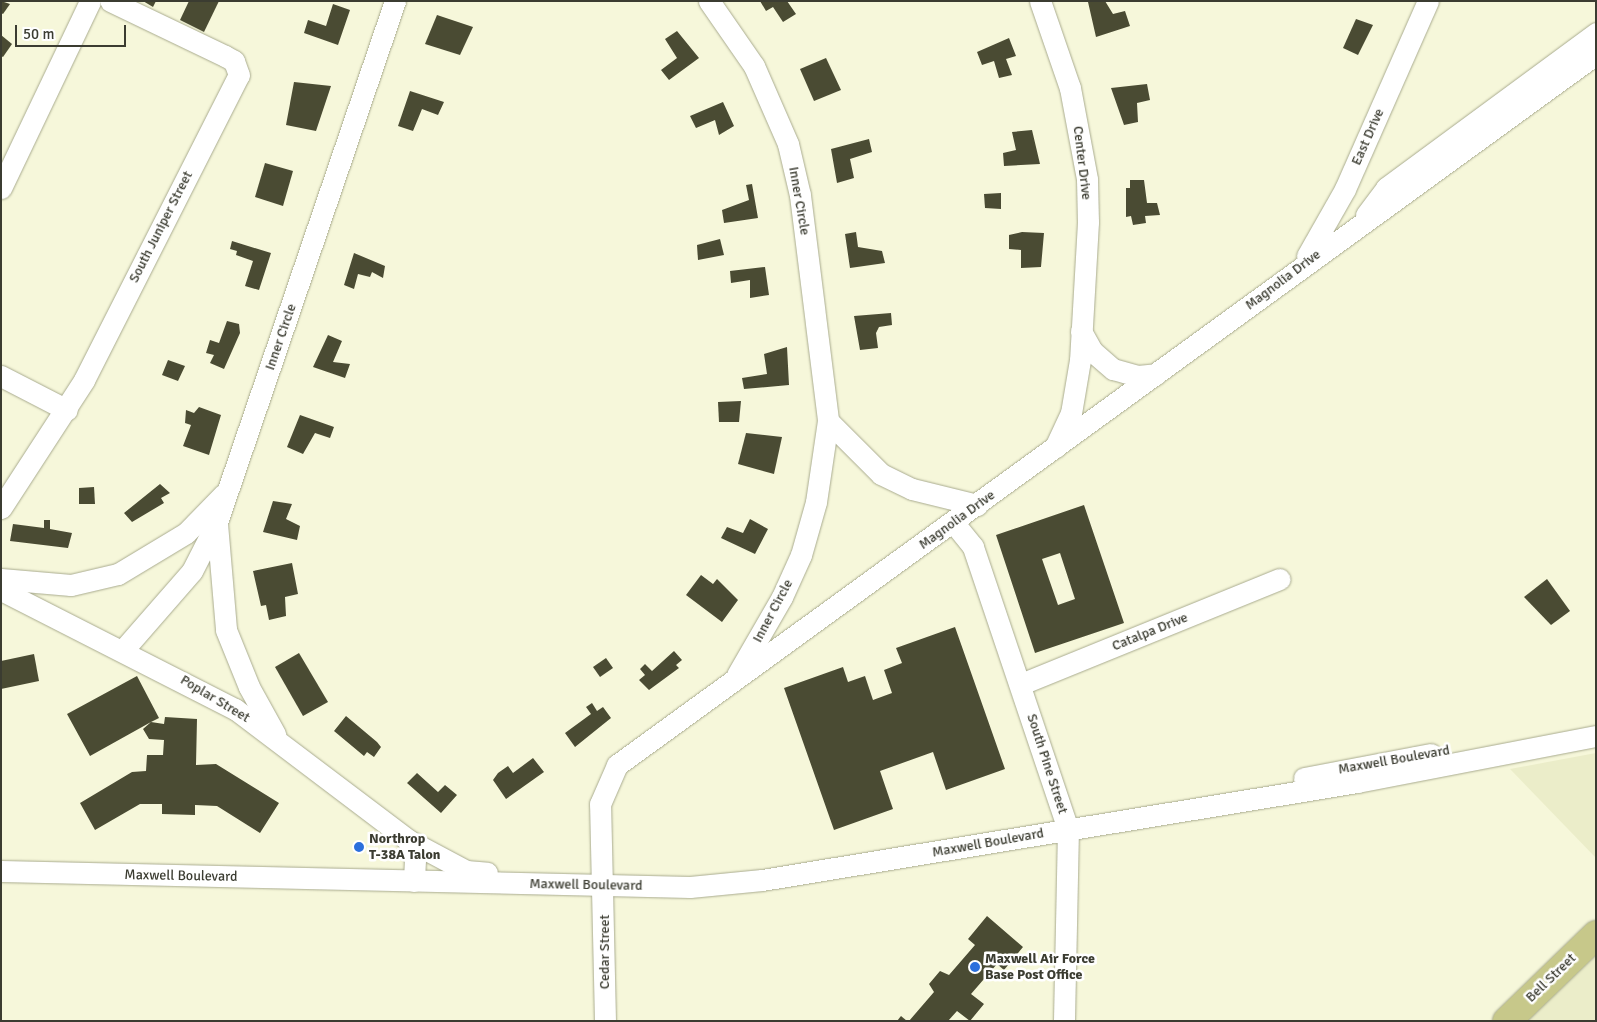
<!DOCTYPE html>
<style>
body{margin:0}
#map{position:relative;width:1597px;height:1022px;overflow:hidden;background:#f6f7da;font-family:Signika,sans-serif}
div>[style]{position:absolute}
.built>*{inset:0;background:#ebedc9}
.building>*{inset:0;background:#4a4b33}
.roads{filter:drop-shadow(0 0 1px #a9ab8f) drop-shadow(0 0 1px #a9ab8f)}
.minor>*{height:21px;margin:-10.5px;padding:0 10.5px;transform-origin:10.5px;border-radius:10.5px;background:#fff}
.major>*{height:28px;margin:-14px;padding:0 14px;transform-origin:14px;border-radius:14px;background:#c7c88a}
.dots>*{width:14px;height:14px;translate:-50% -50%;box-sizing:border-box;border:2px solid #fff;border-radius:50%}
span{translate:-50% -50%;white-space:nowrap;text-align:center;line-height:1.15;-webkit-text-stroke:5px #fff;paint-order:stroke}
.street-label{font-size:14px;color:#3b3c31}
.poi-label{font-size:14px;color:#3b3c31;font-weight:700}
.left{translate:0 -50%;text-align:left}
.frame{position:absolute;inset:0;border:2px solid #3b3c31;pointer-events:none}
.scale{position:absolute;left:15px;top:25px;width:111px;height:22px;box-sizing:border-box;border:2px solid #3b3c31;border-top:0;padding-left:6px;font-size:15px;line-height:18px;white-space:nowrap;color:#3b3c31;-webkit-text-stroke:4px #fff;paint-order:stroke}
</style>
<div id="map">
<div class="built">
<div style="clip-path:polygon(1596px 753px,1596px 858px,1510px 769px)"></div>
<div style="clip-path:polygon(1596px 955px,1596px 1021px,1526px 1021px)"></div>
</div>
<div class="building">
<div style="clip-path:polygon(1px 1px,10px 4px,3px 14px,1px 13px)"></div>
<div style="clip-path:polygon(143px 1px,156px 1px,153px 7px)"></div>
<div style="clip-path:polygon(189px 1px,219px 1px,204px 32px,180px 20px)"></div>
<div style="clip-path:polygon(760px 1px,787px 1px,796px 14px,783px 22px,773px 7px,766px 11px)"></div>
<div style="clip-path:polygon(1105px 1px,1113px 14px,1125px 11px,1130px 26px,1096px 37px,1088px 2px)"></div>
<div style="clip-path:polygon(333px 4px,350px 10px,338px 45px,304px 33px,308px 20px,326px 26px)"></div>
<div style="clip-path:polygon(437px 15px,473px 27px,460px 55px,425px 44px)"></div>
<div style="clip-path:polygon(1356px 19px,1373px 25px,1358px 55px,1343px 48px)"></div>
<div style="clip-path:polygon(677px 31px,699px 58px,669px 80px,661px 70px,677px 58px,665px 39px)"></div>
<div style="clip-path:polygon(1px 35px,12px 44px,3px 57px,1px 56px)"></div>
<div style="clip-path:polygon(1009px 38px,1016px 56px,1006px 59px,1012px 75px,999px 78px,994px 61px,982px 65px,977px 52px)"></div>
<div style="clip-path:polygon(826px 58px,841px 90px,814px 101px,800px 69px)"></div>
<div style="clip-path:polygon(294px 82px,331px 86px,316px 131px,286px 125px)"></div>
<div style="clip-path:polygon(1147px 84px,1150px 100px,1137px 103px,1138px 122px,1124px 125px,1111px 88px)"></div>
<div style="clip-path:polygon(410px 91px,444px 102px,438px 115px,422px 109px,413px 131px,398px 126px)"></div>
<div style="clip-path:polygon(723px 102px,734px 126px,719px 135px,715px 120px,696px 128px,690px 116px)"></div>
<div style="clip-path:polygon(1032px 130px,1040px 164px,1004px 166px,1003px 153px,1016px 150px,1012px 132px)"></div>
<div style="clip-path:polygon(869px 139px,872px 152px,850px 159px,854px 178px,837px 183px,831px 149px)"></div>
<div style="clip-path:polygon(265px 163px,293px 171px,283px 206px,255px 197px)"></div>
<div style="clip-path:polygon(1130px 180px,1144px 180px,1147px 203px,1157px 203px,1160px 215px,1145px 216px,1146px 223px,1133px 225px,1131px 216px,1126px 217px,1126px 188px,1130px 188px)"></div>
<div style="clip-path:polygon(752px 184px,758px 218px,724px 223px,722px 210px,749px 200px,746px 185px)"></div>
<div style="clip-path:polygon(1001px 193px,1001px 209px,985px 208px,984px 194px)"></div>
<div style="clip-path:polygon(856px 232px,858px 247px,882px 251px,885px 263px,850px 268px,845px 234px)"></div>
<div style="clip-path:polygon(1022px 232px,1044px 233px,1041px 267px,1021px 268px,1021px 250px,1009px 249px,1009px 235px)"></div>
<div style="clip-path:polygon(720px 239px,724px 255px,698px 260px,697px 245px)"></div>
<div style="clip-path:polygon(232px 241px,271px 253px,259px 290px,245px 286px,253px 261px,236px 255px,237px 251px,230px 249px)"></div>
<div style="clip-path:polygon(354px 253px,385px 266px,383px 278px,372px 272px,370px 277px,358px 274px,354px 289px,344px 285px)"></div>
<div style="clip-path:polygon(765px 267px,769px 295px,750px 298px,750px 280px,731px 283px,730px 271px)"></div>
<div style="clip-path:polygon(891px 313px,892px 325px,879px 327px,876px 333px,878px 348px,860px 350px,854px 316px)"></div>
<div style="clip-path:polygon(227px 321px,239px 324px,240px 333px,224px 369px,210px 363px,214px 355px,206px 353px,210px 340px,219px 343px)"></div>
<div style="clip-path:polygon(328px 335px,342px 341px,333px 362px,350px 364px,345px 378px,313px 367px)"></div>
<div style="clip-path:polygon(787px 347px,789px 385px,744px 389px,742px 378px,767px 374px,764px 354px)"></div>
<div style="clip-path:polygon(168px 360px,185px 366px,178px 381px,162px 375px)"></div>
<div style="clip-path:polygon(741px 401px,739px 422px,719px 422px,718px 402px)"></div>
<div style="clip-path:polygon(199px 407px,221px 415px,209px 455px,183px 446px,191px 425px,185px 423px,186px 410px,194px 413px)"></div>
<div style="clip-path:polygon(300px 415px,334px 427px,330px 438px,315px 433px,303px 454px,287px 447px)"></div>
<div style="clip-path:polygon(746px 433px,782px 437px,774px 474px,738px 464px)"></div>
<div style="clip-path:polygon(160px 484px,170px 493px,161px 498px,164px 503px,132px 522px,124px 513px)"></div>
<div style="clip-path:polygon(94px 487px,95px 504px,79px 504px,79px 488px)"></div>
<div style="clip-path:polygon(273px 501px,292px 504px,286px 519px,300px 526px,297px 540px,263px 532px)"></div>
<div style="clip-path:polygon(evenodd,1084px 505px,1124px 623px,1035px 653px,996px 535px,1084px 505px,1060px 553px,1075px 599px,1058px 605px,1042px 559px,1060px 553px)"></div>
<div style="clip-path:polygon(750px 519px,768px 529px,755px 554px,721px 538px,727px 527px,743px 533px)"></div>
<div style="clip-path:polygon(44px 520px,50px 520px,50px 529px,72px 533px,68px 548px,10px 541px,13px 524px,44px 528px)"></div>
<div style="clip-path:polygon(292px 563px,298px 594px,285px 597px,286px 616px,269px 620px,266px 605px,261px 606px,253px 571px)"></div>
<div style="clip-path:polygon(701px 575px,713px 584px,717px 579px,738px 600px,722px 622px,686px 595px)"></div>
<div style="clip-path:polygon(1547px 579px,1570px 611px,1551px 625px,1524px 597px)"></div>
<div style="clip-path:polygon(955px 627px,1005px 769px,946px 790px,933px 752px,880px 771px,893px 809px,834px 830px,784px 688px,843px 667px,848px 682px,865px 676px,873px 700px,892px 693px,884px 670px,902px 663px,896px 648px)"></div>
<div style="clip-path:polygon(674px 651px,682px 660px,676px 665px,679px 668px,649px 690px,639px 680px,645px 675px,640px 669px,645px 664px,652px 671px)"></div>
<div style="clip-path:polygon(299px 653px,328px 702px,303px 716px,275px 667px)"></div>
<div style="clip-path:polygon(34px 654px,39px 681px,1px 689px,1px 661px)"></div>
<div style="clip-path:polygon(606px 658px,613px 668px,600px 677px,593px 667px)"></div>
<div style="clip-path:polygon(137px 676px,159px 718px,151px 722px,164px 724px,165px 717px,197px 719px,196px 765px,216px 764px,279px 803px,260px 833px,217px 806px,195px 805px,195px 815px,162px 814px,162px 804px,140px 804px,95px 830px,80px 803px,132px 772px,146px 771px,147px 755px,163px 755px,164px 740px,149px 739px,143px 729px,151px 722px,90px 756px,67px 714px)"></div>
<div style="clip-path:polygon(592px 703px,597px 711px,603px 707px,611px 718px,575px 747px,565px 733px,591px 714px,586px 707px)"></div>
<div style="clip-path:polygon(346px 716px,377px 742px,381px 747px,374px 757px,367px 752px,364px 756px,334px 731px)"></div>
<div style="clip-path:polygon(533px 758px,544px 772px,506px 799px,493px 780px,498px 773px,508px 766px,513px 773px)"></div>
<div style="clip-path:polygon(417px 773px,438px 792px,445px 785px,457px 795px,441px 813px,407px 783px)"></div>
<div style="clip-path:polygon(987px 916px,1023px 947px,1004px 970px,997px 964px,971px 994px,984px 1004px,970px 1021px,957px 1011px,948px 1021px,909px 1021px,934px 992px,929px 984px,940px 971px,949px 975px,975px 945px,968px 939px)"></div>
<div style="clip-path:polygon(901px 1016px,907px 1021px,897px 1021px)"></div>
</div>
<div class="roads">
<div class="minor">
<div style="left:709px;top:1px;width:79px;rotate:55.3deg"></div>
<div style="left:754px;top:66px;width:85px;rotate:66.4deg"></div>
<div style="left:788px;top:144px;width:52px;rotate:76.8deg"></div>
<div style="left:800px;top:195px;width:228px;rotate:82.9deg"></div>
<div style="left:828px;top:421px;width:75px;rotate:45deg"></div>
<div style="left:881px;top:474px;width:34px;rotate:26deg"></div>
<div style="left:912px;top:489px;width:67px;rotate:13.8deg"></div>
<div style="left:1040px;top:1px;width:92px;rotate:71deg"></div>
<div style="left:1070px;top:88px;width:93px;rotate:79.4deg"></div>
<div style="left:1087px;top:179px;width:43px;rotate:88.7deg"></div>
<div style="left:1088px;top:222px;width:138px;rotate:93.3deg"></div>
<div style="left:1080px;top:360px;width:54px;rotate:99.6deg"></div>
<div style="left:1071px;top:413px;width:38px;rotate:115deg"></div>
<div style="left:1px;top:188px;width:207px;rotate:-64.5deg"></div>
<div style="left:1366px;top:215px;width:34px;rotate:-53deg"></div>
<div style="left:1386px;top:188px;width:261px;rotate:-36.4deg"></div>
<div style="left:1307px;top:256px;width:77px;rotate:-60.4deg"></div>
<div style="left:1345px;top:189px;width:206px;rotate:-66.2deg"></div>
<div style="left:1081px;top:331px;width:23px;rotate:61deg"></div>
<div style="left:1092px;top:351px;width:28px;rotate:41deg"></div>
<div style="left:1113px;top:369px;width:26px;rotate:16deg"></div>
<div style="left:1138px;top:376px;width:18px;rotate:-6deg"></div>
<div style="left:1px;top:376px;width:74px;rotate:27.3deg"></div>
<div style="left:1px;top:508px;width:153px;rotate:-57deg"></div>
<div style="left:84px;top:380px;width:342px;rotate:-63.1deg"></div>
<div style="left:239px;top:75px;width:15px;rotate:-110deg"></div>
<div style="left:234px;top:61px;width:10px;rotate:-151deg"></div>
<div style="left:225px;top:56px;width:127px;rotate:-154.4deg"></div>
<div style="left:953px;top:522px;width:32px;rotate:51deg"></div>
<div style="left:973px;top:547px;width:298px;rotate:71.4deg"></div>
<div style="left:1068px;top:829px;width:192px;rotate:91.2deg"></div>
<div style="left:217px;top:524px;width:106px;rotate:85.1deg"></div>
<div style="left:226px;top:630px;width:61px;rotate:68deg"></div>
<div style="left:249px;top:687px;width:54px;rotate:61deg"></div>
<div style="left:1px;top:579px;width:70px;rotate:4.9deg"></div>
<div style="left:71px;top:585px;width:48px;rotate:-13.2deg"></div>
<div style="left:118px;top:574px;width:79px;rotate:-31.1deg"></div>
<div style="left:186px;top:533px;width:54px;rotate:-45.7deg"></div>
<div style="left:1px;top:590px;width:263px;rotate:27deg"></div>
<div style="left:235px;top:709px;width:217px;rotate:37.1deg"></div>
<div style="left:408px;top:840px;width:21px;rotate:71deg"></div>
<div style="left:415px;top:860px;width:21px;rotate:93deg"></div>
<div style="left:124px;top:649px;width:103px;rotate:-48.9deg"></div>
<div style="left:192px;top:571px;width:55px;rotate:-63deg"></div>
<div style="left:217px;top:522px;width:551px;rotate:-71.14deg"></div>
<div style="left:737px;top:675px;width:90px;rotate:-60deg"></div>
<div style="left:782px;top:597px;width:46px;rotate:-65.7deg"></div>
<div style="left:801px;top:555px;width:55px;rotate:-74.2deg"></div>
<div style="left:816px;top:502px;width:82px;rotate:-81.6deg"></div>
<div style="left:1021px;top:684px;width:279px;rotate:-22.1deg"></div>
<div style="left:1304px;top:778px;width:129px;rotate:-10.7deg"></div>
<div style="left:408px;top:840px;width:66px;rotate:28.1deg"></div>
<div style="left:466px;top:871px;width:21px;rotate:5deg"></div>
<div style="left:1px;top:871px;width:689px;rotate:1.33deg"></div>
<div style="left:690px;top:887px;width:72px;rotate:-5.6deg"></div>
<div style="left:762px;top:880px;width:603px;rotate:-9.35deg"></div>
<div style="left:1357px;top:782px;width:243px;rotate:-10.9deg"></div>
<div style="left:605px;top:1021px;width:217px;rotate:-91.3deg"></div>
<div style="left:600px;top:804px;width:43px;rotate:-66.4deg"></div>
<div style="left:617px;top:765px;width:1210px;rotate:-35.99deg"></div>
</div>
<div class="major">
<div style="left:1507px;top:1021px;width:124px;rotate:-44deg"></div>
</div>
</div>
<div class="dots">
<div style="left:359px;top:847px;background:#2b6fdc"></div>
<div style="left:975px;top:967px;background:#2b6fdc"></div>
</div>
<div class="street-label">
<span style="left:1368px;top:137px;rotate:-66deg">East Drive</span>
<span style="left:1082px;top:163px;rotate:83deg">Center Drive</span>
<span style="left:799px;top:201px;rotate:80deg">Inner Circle</span>
<span style="left:161px;top:227px;rotate:-63deg">South Juniper Street</span>
<span style="left:1283px;top:280px;rotate:-37deg">Magnolia Drive</span>
<span style="left:281px;top:337px;rotate:-71deg">Inner Circle</span>
<span style="left:957px;top:520px;rotate:-36deg">Magnolia Drive</span>
<span style="left:773px;top:611px;rotate:-62deg">Inner Circle</span>
<span style="left:1150px;top:632px;rotate:-22deg">Catalpa Drive</span>
<span style="left:215px;top:699px;rotate:31deg">Poplar Street</span>
<span style="left:1394px;top:760px;rotate:-10deg">Maxwell Boulevard</span>
<span style="left:1047px;top:764px;rotate:72deg">South Pine Street</span>
<span style="left:988px;top:843px;rotate:-10deg">Maxwell Boulevard</span>
<span style="left:181px;top:876px;rotate:1deg">Maxwell Boulevard</span>
<span style="left:586px;top:885px;rotate:1deg">Maxwell Boulevard</span>
<span style="left:605px;top:952px;rotate:-90deg">Cedar Street</span>
<span style="left:1551px;top:978px;rotate:-44deg">Bell Street</span>
</div>
<div class="poi-label">
<span class="left" style="left:369px;top:847px">Northrop<br>T-38A Talon</span>
<span class="left" style="left:985px;top:967px">Maxwell Air Force<br>Base Post Office</span>
</div>
<div class="frame"></div>
<div class="scale">50 m</div>
</div>
